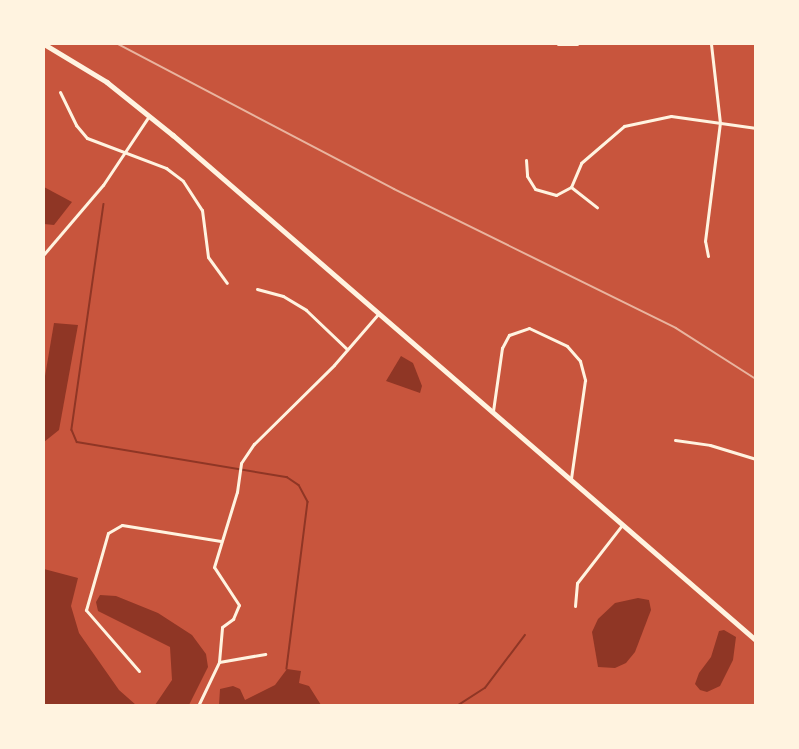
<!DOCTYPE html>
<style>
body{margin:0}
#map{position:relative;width:799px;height:749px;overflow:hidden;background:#c8553d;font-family:Lato,sans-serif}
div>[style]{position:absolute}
.water>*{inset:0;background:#8f3625}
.stream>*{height:1.5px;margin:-0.75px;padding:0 0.75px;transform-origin:0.75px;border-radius:0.75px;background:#8f3625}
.minor>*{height:3px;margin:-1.5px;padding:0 1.5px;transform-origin:1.5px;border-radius:1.5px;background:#fff3e0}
.secondary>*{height:4.5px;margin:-2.25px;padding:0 2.25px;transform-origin:2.25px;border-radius:2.25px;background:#fff3e0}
.rail>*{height:1.5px;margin:-0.75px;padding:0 0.75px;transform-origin:0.75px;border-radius:0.75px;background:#e9b49f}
span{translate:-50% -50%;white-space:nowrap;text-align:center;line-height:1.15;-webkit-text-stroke:4.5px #fff3e0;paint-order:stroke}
.frame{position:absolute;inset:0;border:45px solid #fff3e0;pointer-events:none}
</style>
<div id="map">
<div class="water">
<div style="clip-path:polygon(44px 187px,72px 202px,54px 225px,44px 224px)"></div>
<div style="clip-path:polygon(54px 323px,78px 325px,59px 430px,44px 442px,44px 382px)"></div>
<div style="clip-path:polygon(401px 356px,413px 363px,422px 386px,420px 393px,386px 381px)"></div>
<div style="clip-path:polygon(44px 569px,78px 578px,71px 606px,79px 633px,119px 690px,136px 705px,44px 705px)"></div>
<div style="clip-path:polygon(100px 595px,116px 596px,158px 613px,192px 635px,206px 654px,208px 667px,189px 705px,155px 705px,172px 680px,170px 647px,98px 611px,96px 602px)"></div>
<div style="clip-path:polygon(638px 598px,649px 600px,651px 610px,635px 652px,626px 663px,615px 668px,598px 667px,592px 632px,598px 619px,615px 603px)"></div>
<div style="clip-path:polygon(724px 630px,736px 637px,733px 660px,720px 686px,707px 692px,700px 690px,695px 684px,699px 673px,711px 657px,719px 631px)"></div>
<div style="clip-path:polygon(287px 669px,301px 671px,299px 683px,309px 686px,321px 705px,219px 705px,220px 689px,233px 686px,240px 689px,245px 700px,275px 685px)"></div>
</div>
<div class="stream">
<div style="left:104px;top:204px;width:228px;rotate:98.1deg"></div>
<div style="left:72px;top:430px;width:13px;rotate:67deg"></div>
<div style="left:77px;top:442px;width:213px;rotate:9.5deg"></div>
<div style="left:287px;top:477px;width:14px;rotate:34deg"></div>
<div style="left:299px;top:485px;width:19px;rotate:62deg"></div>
<div style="left:308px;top:502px;width:168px;rotate:97.2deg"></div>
<div style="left:457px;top:706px;width:33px;rotate:-33deg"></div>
<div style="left:485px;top:688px;width:66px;rotate:-53deg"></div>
</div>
<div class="minor">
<div style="left:558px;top:44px;width:19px"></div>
<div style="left:60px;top:92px;width:37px;rotate:64deg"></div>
<div style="left:76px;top:125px;width:17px;rotate:50deg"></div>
<div style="left:87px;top:138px;width:85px;rotate:20.8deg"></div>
<div style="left:166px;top:168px;width:21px;rotate:37deg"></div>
<div style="left:183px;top:181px;width:35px;rotate:57deg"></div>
<div style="left:202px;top:210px;width:47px;rotate:82.7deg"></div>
<div style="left:208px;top:257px;width:32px;rotate:54deg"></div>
<div style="left:526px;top:160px;width:16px;rotate:86deg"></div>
<div style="left:527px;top:176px;width:15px;rotate:58deg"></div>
<div style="left:535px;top:189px;width:22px;rotate:16deg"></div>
<div style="left:556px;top:195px;width:17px;rotate:-28deg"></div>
<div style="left:571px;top:187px;width:26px;rotate:-67deg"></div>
<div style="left:581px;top:163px;width:57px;rotate:-40.7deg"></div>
<div style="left:624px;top:126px;width:48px;rotate:-12deg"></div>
<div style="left:671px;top:116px;width:86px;rotate:8deg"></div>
<div style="left:571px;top:187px;width:33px;rotate:38deg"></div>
<div style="left:44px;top:254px;width:91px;rotate:-49.5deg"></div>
<div style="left:103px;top:185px;width:83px;rotate:-56.3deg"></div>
<div style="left:708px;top:256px;width:15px;rotate:-101deg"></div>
<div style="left:705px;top:241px;width:119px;rotate:-82.8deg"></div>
<div style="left:720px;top:123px;width:80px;rotate:-96.5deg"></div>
<div style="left:257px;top:289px;width:27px;rotate:15deg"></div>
<div style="left:283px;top:296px;width:27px;rotate:31deg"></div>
<div style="left:306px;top:310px;width:57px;rotate:43.6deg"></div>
<div style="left:493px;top:411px;width:64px;rotate:-81.9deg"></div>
<div style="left:502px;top:348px;width:15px;rotate:-62deg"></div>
<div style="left:509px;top:335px;width:21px;rotate:-19deg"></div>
<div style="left:529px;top:328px;width:42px;rotate:25.3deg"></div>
<div style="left:567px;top:346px;width:20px;rotate:49deg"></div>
<div style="left:580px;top:361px;width:20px;rotate:75deg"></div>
<div style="left:585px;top:380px;width:99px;rotate:98.1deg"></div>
<div style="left:675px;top:440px;width:35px;rotate:8deg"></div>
<div style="left:710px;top:445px;width:48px;rotate:16.9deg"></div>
<div style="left:575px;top:606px;width:23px;rotate:-85deg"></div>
<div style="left:577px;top:583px;width:73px;rotate:-52.2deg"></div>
<div style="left:219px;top:662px;width:47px;rotate:-9.9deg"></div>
<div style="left:139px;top:671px;width:81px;rotate:-131deg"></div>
<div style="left:86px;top:610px;width:80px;rotate:-74.1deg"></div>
<div style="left:108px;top:533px;width:16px;rotate:-30deg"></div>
<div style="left:122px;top:525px;width:100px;rotate:9.2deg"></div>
<div style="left:198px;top:706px;width:49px;rotate:-64.5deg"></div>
<div style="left:219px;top:662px;width:35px;rotate:-85deg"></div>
<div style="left:222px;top:627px;width:14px;rotate:-36deg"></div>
<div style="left:233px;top:619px;width:15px;rotate:-67deg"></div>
<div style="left:239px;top:605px;width:45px;rotate:-123.3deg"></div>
<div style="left:214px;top:567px;width:78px;rotate:-73deg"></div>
<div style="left:237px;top:492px;width:29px;rotate:-82deg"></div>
<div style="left:241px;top:463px;width:23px;rotate:-56deg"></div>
<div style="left:254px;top:444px;width:112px;rotate:-44.6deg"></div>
<div style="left:334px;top:365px;width:69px;rotate:-49.1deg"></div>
</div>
<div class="secondary">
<div style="left:44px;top:44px;width:74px;rotate:31.1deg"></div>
<div style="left:107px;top:82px;width:85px;rotate:38.8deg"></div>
<div style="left:173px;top:135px;width:771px;rotate:40.9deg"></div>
</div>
<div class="rail">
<div style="left:118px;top:44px;width:312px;rotate:27.7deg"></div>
<div style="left:394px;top:189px;width:314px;rotate:26.2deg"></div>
<div style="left:676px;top:328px;width:95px;rotate:32.5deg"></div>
</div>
<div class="frame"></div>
</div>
